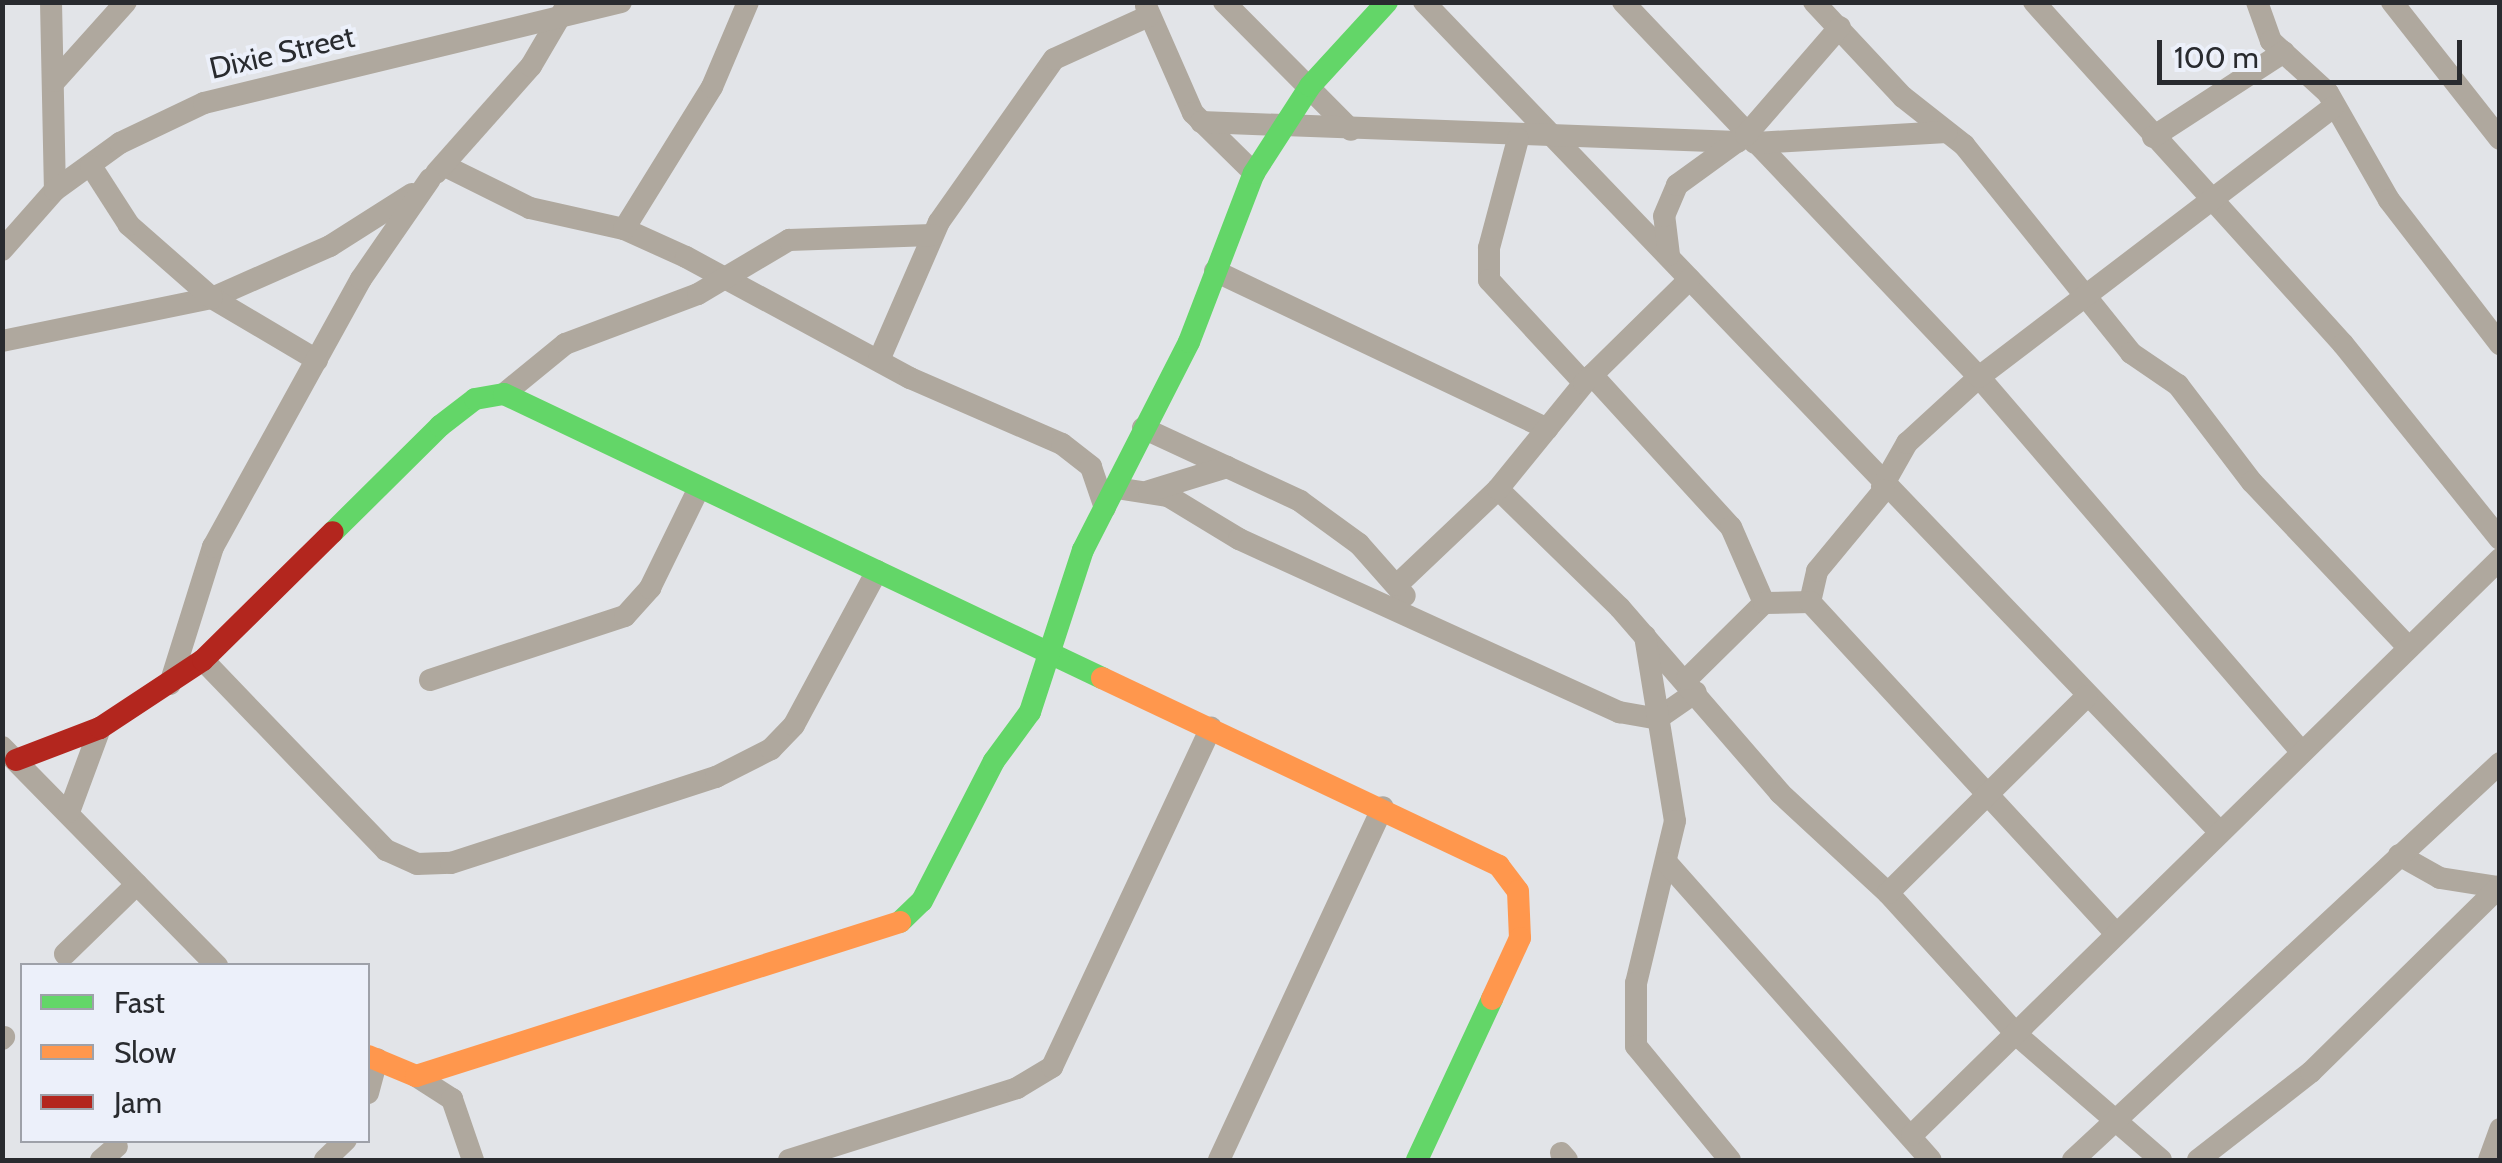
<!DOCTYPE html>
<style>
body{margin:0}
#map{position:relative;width:2502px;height:1163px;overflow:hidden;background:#e2e4e8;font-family:Cabin,sans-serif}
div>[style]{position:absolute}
.street>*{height:22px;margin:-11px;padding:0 11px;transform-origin:11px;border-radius:11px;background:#afa89e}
.fast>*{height:22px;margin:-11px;padding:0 11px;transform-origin:11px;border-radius:11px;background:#63d668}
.slow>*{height:22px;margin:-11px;padding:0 11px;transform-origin:11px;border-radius:11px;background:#ff974d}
.jam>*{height:22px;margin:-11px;padding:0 11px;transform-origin:11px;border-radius:11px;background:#b3261e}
span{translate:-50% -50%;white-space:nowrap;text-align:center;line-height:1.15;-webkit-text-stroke:8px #ecf0fa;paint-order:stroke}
.street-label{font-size:30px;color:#292b2f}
.frame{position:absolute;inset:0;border:5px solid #292b2f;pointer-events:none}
.legend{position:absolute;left:20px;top:963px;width:350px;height:180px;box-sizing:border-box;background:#ecf0fa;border:2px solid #9ea1a9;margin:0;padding:12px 18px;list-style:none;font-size:30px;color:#292b2f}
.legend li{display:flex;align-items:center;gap:20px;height:50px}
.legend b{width:50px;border:2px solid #9ea1a9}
.scale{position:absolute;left:2157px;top:40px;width:305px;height:45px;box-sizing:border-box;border:5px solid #292b2f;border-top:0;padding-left:12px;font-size:30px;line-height:35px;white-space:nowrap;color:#292b2f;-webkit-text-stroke:8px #ecf0fa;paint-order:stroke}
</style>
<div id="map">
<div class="street">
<div style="left:51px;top:2px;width:188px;rotate:88.8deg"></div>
<div style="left:1224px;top:2px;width:180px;rotate:45.2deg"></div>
<div style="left:1424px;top:2px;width:1150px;rotate:46.2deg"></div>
<div style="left:1623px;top:2px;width:517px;rotate:46.49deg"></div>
<div style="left:1979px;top:377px;width:495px;rotate:49.3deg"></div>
<div style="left:1814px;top:2px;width:130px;rotate:46.9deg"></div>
<div style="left:1903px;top:97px;width:78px;rotate:38.2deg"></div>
<div style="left:1964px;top:145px;width:267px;rotate:51.2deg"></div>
<div style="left:2131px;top:353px;width:57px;rotate:34.2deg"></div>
<div style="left:2178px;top:385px;width:122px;rotate:52.7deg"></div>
<div style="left:2252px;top:482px;width:228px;rotate:46.6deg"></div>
<div style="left:2034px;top:2px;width:461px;rotate:47.9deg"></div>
<div style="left:2343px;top:344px;width:250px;rotate:51.2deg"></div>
<div style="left:2257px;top:2px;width:41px;rotate:70.3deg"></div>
<div style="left:2271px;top:41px;width:77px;rotate:42.4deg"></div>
<div style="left:2328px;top:93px;width:123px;rotate:60.3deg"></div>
<div style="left:2389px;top:200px;width:182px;rotate:52.4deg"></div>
<div style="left:2392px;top:2px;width:174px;rotate:51.8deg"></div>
<div style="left:1146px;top:6px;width:117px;rotate:66.3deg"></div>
<div style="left:1193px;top:113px;width:86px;rotate:44.5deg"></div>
<div style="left:55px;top:81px;width:106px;rotate:-48.1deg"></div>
<div style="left:1201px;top:122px;width:537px;rotate:2.13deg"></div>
<div style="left:2153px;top:137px;width:156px;rotate:-33deg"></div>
<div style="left:1518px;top:139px;width:113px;rotate:104.9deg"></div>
<div style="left:1489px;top:248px;width:32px;rotate:90deg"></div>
<div style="left:1489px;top:280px;width:140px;rotate:47.3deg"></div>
<div style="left:1755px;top:143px;width:192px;rotate:-3.3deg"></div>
<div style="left:445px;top:166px;width:95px;rotate:26.3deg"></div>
<div style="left:530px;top:208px;width:96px;rotate:12.6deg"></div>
<div style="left:624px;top:229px;width:68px;rotate:24.3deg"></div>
<div style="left:686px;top:257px;width:255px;rotate:28.4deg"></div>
<div style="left:910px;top:378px;width:166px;rotate:23.5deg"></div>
<div style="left:1062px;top:444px;width:37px;rotate:38deg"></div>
<div style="left:1091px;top:467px;width:43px;rotate:71.1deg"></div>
<div style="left:436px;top:173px;width:143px;rotate:-48.4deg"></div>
<div style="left:531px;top:66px;width:67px;rotate:-59.6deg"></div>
<div style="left:624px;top:229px;width:167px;rotate:-58.2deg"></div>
<div style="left:712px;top:87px;width:92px;rotate:-67deg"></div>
<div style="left:2px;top:250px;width:80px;rotate:-48.5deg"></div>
<div style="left:55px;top:190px;width:80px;rotate:-35.9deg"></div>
<div style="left:120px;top:143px;width:93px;rotate:-25.5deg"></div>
<div style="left:204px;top:103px;width:429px;rotate:-13.6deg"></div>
<div style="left:1669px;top:255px;width:39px;rotate:-97deg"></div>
<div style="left:1664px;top:216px;width:34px;rotate:-67deg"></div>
<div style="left:1677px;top:185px;width:85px;rotate:-35.9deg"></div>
<div style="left:1746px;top:135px;width:143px;rotate:-49deg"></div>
<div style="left:1215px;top:271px;width:368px;rotate:25.4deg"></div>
<div style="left:212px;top:298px;width:129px;rotate:-23.8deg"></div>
<div style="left:330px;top:246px;width:97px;rotate:-32.4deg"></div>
<div style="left:212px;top:298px;width:122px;rotate:30.6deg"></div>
<div style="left:2px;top:341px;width:214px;rotate:-11.6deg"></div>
<div style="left:212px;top:298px;width:111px;rotate:-138.7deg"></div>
<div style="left:129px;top:225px;width:70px;rotate:-122.8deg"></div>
<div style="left:879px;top:360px;width:150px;rotate:-66.5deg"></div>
<div style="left:939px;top:222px;width:199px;rotate:-54.8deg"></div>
<div style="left:1054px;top:59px;width:104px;rotate:-24.4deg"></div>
<div style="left:1592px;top:375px;width:206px;rotate:47.6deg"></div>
<div style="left:1731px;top:527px;width:83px;rotate:66.5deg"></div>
<div style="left:504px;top:394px;width:79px;rotate:-39.3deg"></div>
<div style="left:565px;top:344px;width:142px;rotate:-20.6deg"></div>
<div style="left:698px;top:294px;width:106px;rotate:-30.7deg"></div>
<div style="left:789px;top:240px;width:143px;rotate:-2deg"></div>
<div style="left:1143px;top:428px;width:173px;rotate:24.9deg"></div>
<div style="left:1300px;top:501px;width:73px;rotate:36.1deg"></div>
<div style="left:1359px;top:544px;width:69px;rotate:48.5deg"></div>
<div style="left:1882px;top:487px;width:51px;rotate:-60.4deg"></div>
<div style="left:1907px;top:443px;width:98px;rotate:-42.5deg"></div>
<div style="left:1979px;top:377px;width:445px;rotate:-37.3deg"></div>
<div style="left:1116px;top:488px;width:53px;rotate:8.7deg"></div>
<div style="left:1168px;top:496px;width:83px;rotate:31.2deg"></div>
<div style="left:1239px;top:539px;width:418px;rotate:24.5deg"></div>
<div style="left:1619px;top:712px;width:39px;rotate:10deg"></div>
<div style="left:1657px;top:719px;width:47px;rotate:-34.7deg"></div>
<div style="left:1498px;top:489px;width:170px;rotate:44.3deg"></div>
<div style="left:1620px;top:608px;width:245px;rotate:49.1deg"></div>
<div style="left:1780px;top:793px;width:147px;rotate:42.8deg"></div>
<div style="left:1888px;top:893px;width:193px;rotate:47.7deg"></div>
<div style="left:2018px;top:1036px;width:189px;rotate:40.9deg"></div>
<div style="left:1149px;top:491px;width:82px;rotate:-17.1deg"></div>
<div style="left:1397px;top:585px;width:139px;rotate:-43.5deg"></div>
<div style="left:1498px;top:489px;width:136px;rotate:-50.9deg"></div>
<div style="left:1584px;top:383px;width:148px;rotate:-44.5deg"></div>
<div style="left:1810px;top:602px;width:32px;rotate:-77deg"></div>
<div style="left:1817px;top:571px;width:105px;rotate:-50.4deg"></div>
<div style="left:1645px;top:636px;width:187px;rotate:80.8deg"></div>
<div style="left:1675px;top:821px;width:167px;rotate:103.5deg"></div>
<div style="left:1636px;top:983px;width:63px;rotate:90deg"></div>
<div style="left:1636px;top:1046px;width:148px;rotate:50.5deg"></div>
<div style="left:203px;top:660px;width:264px;rotate:46.1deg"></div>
<div style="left:386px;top:850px;width:34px;rotate:24deg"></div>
<div style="left:417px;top:864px;width:34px;rotate:-2deg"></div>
<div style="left:451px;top:863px;width:279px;rotate:-18deg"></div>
<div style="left:716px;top:777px;width:62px;rotate:-27deg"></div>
<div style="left:771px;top:749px;width:33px;rotate:-46deg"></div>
<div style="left:794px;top:725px;width:175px;rotate:-61.7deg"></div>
<div style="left:1687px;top:679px;width:108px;rotate:-44.6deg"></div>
<div style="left:1764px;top:603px;width:46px;rotate:-1.2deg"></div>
<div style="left:1810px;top:602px;width:447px;rotate:47.3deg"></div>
<div style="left:430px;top:680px;width:205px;rotate:-18.2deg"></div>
<div style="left:625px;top:616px;width:38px;rotate:-48deg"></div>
<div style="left:650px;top:588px;width:109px;rotate:-63.9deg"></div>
<div style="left:170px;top:684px;width:144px;rotate:-72.6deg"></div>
<div style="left:213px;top:547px;width:306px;rotate:-61.1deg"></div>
<div style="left:361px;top:279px;width:121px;rotate:-55.4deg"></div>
<div style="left:2px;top:747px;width:307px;rotate:45.5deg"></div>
<div style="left:69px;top:812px;width:90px;rotate:-69.7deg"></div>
<div style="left:2399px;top:855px;width:47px;rotate:29.3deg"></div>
<div style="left:2440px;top:878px;width:59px;rotate:8.8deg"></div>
<div style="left:1667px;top:863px;width:397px;rotate:48.4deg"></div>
<div style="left:1888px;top:893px;width:279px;rotate:-44.7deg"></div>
<div style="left:65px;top:954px;width:100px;rotate:-44.2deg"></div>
<div style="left:2px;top:1039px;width:3px;rotate:-45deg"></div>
<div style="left:416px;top:1076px;width:43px;rotate:32.6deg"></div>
<div style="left:452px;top:1099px;width:65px;rotate:71deg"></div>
<div style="left:368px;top:1093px;width:35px;rotate:-75deg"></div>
<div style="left:1912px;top:1135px;width:823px;rotate:-44.41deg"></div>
<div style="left:1561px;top:1153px;width:9px;rotate:49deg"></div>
<div style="left:101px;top:1160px;width:21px;rotate:-41deg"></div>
<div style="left:325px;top:1160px;width:29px;rotate:-44deg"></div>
<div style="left:789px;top:1160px;width:239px;rotate:-17.5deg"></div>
<div style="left:1017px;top:1088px;width:41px;rotate:-31deg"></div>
<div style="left:1052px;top:1067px;width:375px;rotate:-64.9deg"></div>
<div style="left:1219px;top:1160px;width:389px;rotate:-65.1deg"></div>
<div style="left:2073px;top:1160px;width:583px;rotate:-42.91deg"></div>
<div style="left:2198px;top:1160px;width:143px;rotate:-37.9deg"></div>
<div style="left:2311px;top:1072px;width:265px;rotate:-44.5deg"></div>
<div style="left:2489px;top:1160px;width:33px;rotate:-70deg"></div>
</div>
<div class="fast">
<div style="left:333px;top:532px;width:151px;rotate:-44.7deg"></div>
<div style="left:440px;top:426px;width:44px;rotate:-37.6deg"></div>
<div style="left:475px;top:399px;width:29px;rotate:-10deg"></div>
<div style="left:504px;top:394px;width:662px;rotate:25.4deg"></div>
<div style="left:900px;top:922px;width:30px;rotate:-44deg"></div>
<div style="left:922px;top:901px;width:157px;rotate:-62.8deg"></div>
<div style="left:994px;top:761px;width:61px;rotate:-53.7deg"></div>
<div style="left:1030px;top:712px;width:170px;rotate:-71.9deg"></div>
<div style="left:1083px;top:550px;width:233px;rotate:-63deg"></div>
<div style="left:1189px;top:342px;width:181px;rotate:-69deg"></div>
<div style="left:1254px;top:173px;width:103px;rotate:-57.2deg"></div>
<div style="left:1310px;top:86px;width:114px;rotate:-47.5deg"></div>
<div style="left:1417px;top:1160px;width:178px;rotate:-65deg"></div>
</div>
<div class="slow">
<div style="left:1102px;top:678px;width:439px;rotate:25.3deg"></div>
<div style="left:1499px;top:866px;width:31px;rotate:53deg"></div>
<div style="left:1518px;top:891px;width:47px;rotate:87.6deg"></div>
<div style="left:1520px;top:938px;width:67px;rotate:114.7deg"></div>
<div style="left:368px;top:1056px;width:52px;rotate:22.6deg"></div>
<div style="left:416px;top:1076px;width:508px;rotate:-17.65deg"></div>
</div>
<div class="jam">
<div style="left:16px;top:760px;width:90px;rotate:-20.9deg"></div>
<div style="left:100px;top:728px;width:123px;rotate:-33.4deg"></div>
<div style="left:203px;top:660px;width:182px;rotate:-44.6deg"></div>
</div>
<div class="street-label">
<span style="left:282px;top:53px;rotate:-13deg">Dixie Street</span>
</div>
<div class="frame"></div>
<ul class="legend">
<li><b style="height:12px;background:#63d668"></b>Fast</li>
<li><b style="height:12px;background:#ff974d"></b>Slow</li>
<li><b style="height:12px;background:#b3261e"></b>Jam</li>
</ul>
<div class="scale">100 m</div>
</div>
